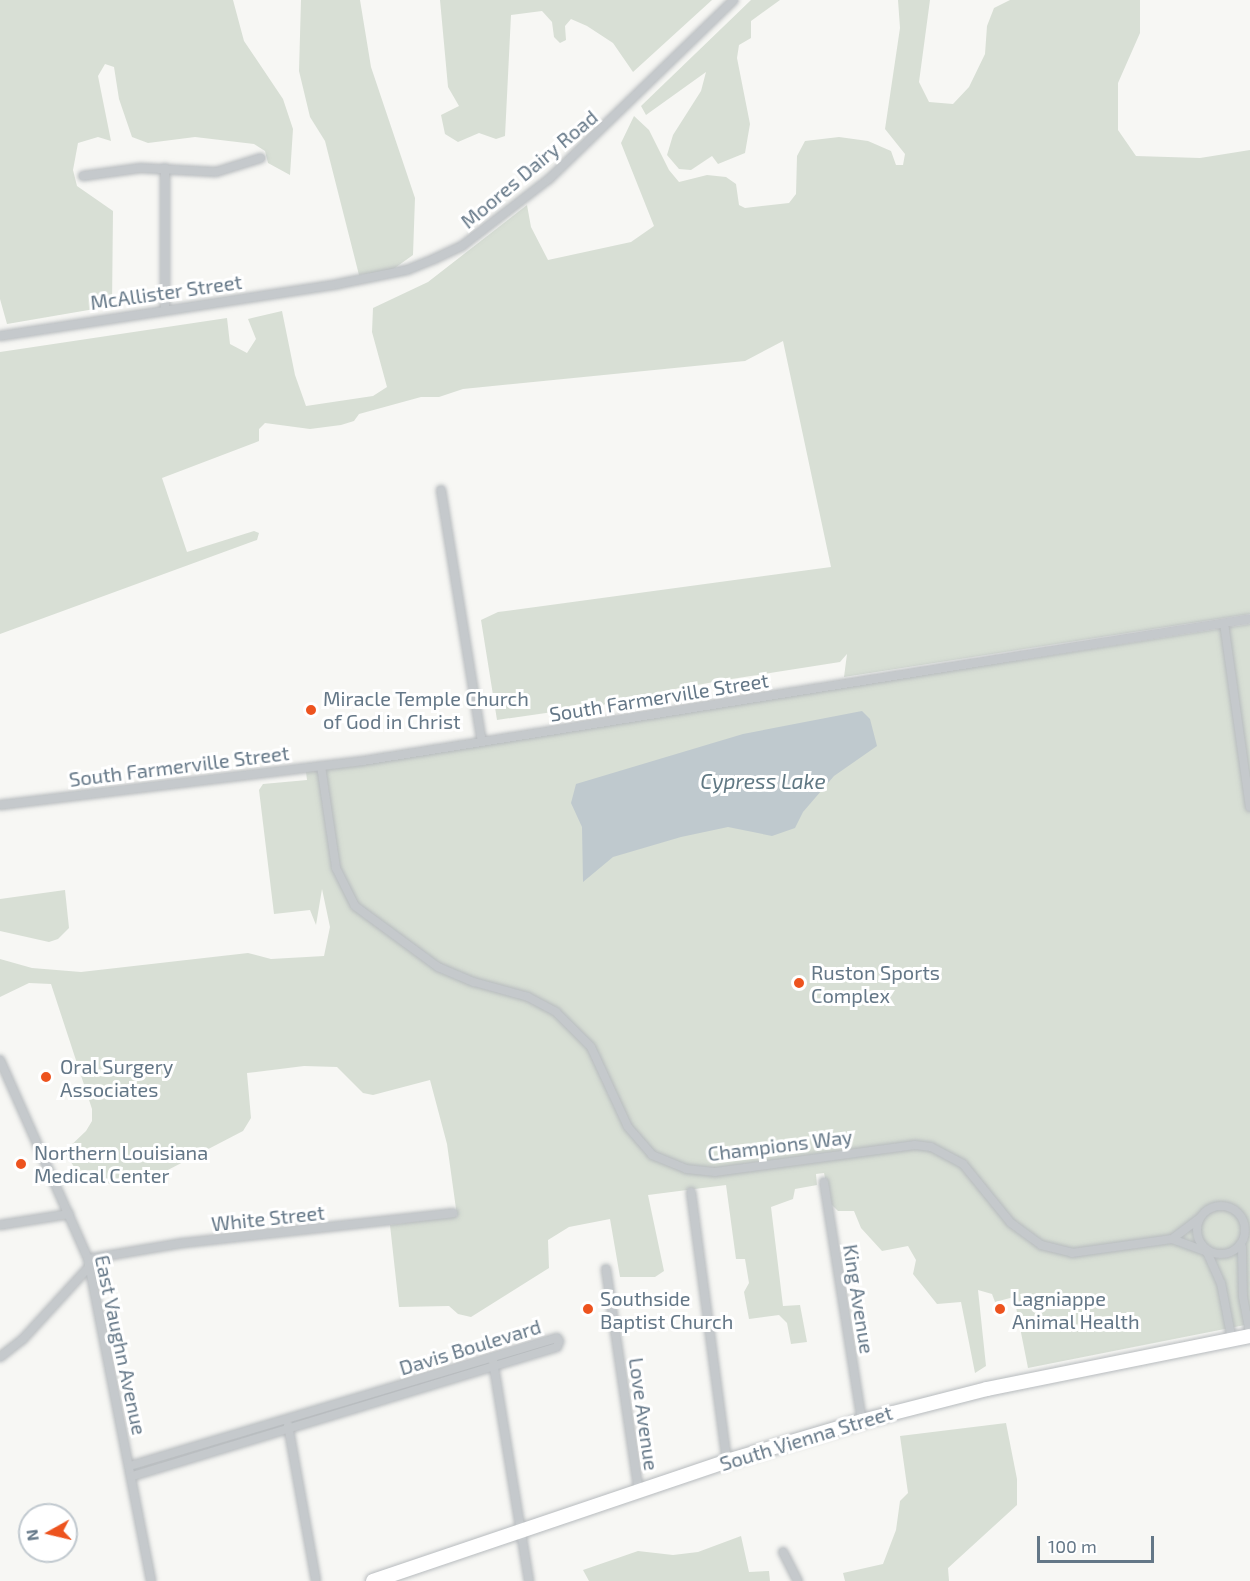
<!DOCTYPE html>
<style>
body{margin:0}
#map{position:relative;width:1250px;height:1581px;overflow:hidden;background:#f7f7f4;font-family:"Exo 2",sans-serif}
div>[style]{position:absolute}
.green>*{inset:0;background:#d8dfd5}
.water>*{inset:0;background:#bfc9ce}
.roads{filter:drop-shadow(0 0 2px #b7bbbe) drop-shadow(0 0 2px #b7bbbe)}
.minor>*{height:8px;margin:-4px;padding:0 4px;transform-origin:4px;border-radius:4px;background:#c5c9cc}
.minor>.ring{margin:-4px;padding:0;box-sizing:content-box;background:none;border:8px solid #c5c9cc;border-radius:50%}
.trunk>*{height:14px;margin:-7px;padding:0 7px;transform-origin:7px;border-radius:7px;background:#fff}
.dots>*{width:16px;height:16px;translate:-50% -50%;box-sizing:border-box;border:3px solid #fff;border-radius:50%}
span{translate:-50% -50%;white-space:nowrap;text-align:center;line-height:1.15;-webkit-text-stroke:6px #fff;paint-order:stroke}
.street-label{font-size:20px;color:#647787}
.poi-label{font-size:20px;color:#647787}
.left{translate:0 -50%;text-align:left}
.water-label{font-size:21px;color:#607883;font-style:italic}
.north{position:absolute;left:18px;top:1503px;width:60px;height:60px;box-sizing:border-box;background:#fff;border:2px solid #c1c9cf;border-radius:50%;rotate:262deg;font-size:16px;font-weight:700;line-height:24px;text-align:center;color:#647787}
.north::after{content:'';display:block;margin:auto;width:21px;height:27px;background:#ed531e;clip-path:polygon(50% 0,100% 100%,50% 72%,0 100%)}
.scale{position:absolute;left:1037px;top:1536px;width:117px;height:27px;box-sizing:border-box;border:3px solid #647787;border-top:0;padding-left:8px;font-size:18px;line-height:21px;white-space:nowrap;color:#647787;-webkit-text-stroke:4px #fff;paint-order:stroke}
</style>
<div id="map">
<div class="green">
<div style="clip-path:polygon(0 0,233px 0,244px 41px,283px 99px,293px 129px,290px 175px,268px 163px,265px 151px,254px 144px,195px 137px,148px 143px,132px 137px,119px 99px,114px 67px,105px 64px,98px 76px,111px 141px,98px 137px,78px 143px,73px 170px,77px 186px,113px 211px,112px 306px,7px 324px,0 299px)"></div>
<div style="clip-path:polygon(301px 0,360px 0,371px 67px,415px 198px,413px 255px,392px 270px,359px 275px,325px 141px,310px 117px,299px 71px)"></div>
<div style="clip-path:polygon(440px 0,712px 0,633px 72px,613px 43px,587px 26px,571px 19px,565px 26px,566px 40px,560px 43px,554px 37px,552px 22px,542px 11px,511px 15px,505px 136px,496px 139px,479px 133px,458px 142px,445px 134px,441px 115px,459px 106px,448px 87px)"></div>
<div style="clip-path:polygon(751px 0,780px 0,751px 21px,751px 38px,739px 45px,737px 58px,750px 124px,745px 153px,718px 164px,712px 156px,691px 170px,679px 169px,667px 155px,673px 135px,701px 91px,706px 72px,646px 115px,641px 106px)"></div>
<div style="clip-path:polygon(898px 0,930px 0,919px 82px,929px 102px,953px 104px,969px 87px,985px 54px,987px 26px,994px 8px,1010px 0,1140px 0,1140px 33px,1118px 83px,1118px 130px,1136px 156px,1200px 158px,1250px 150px,1250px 614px,844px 677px,847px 654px,840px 662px,725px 680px,664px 691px,663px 696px,497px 720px,481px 620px,498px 612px,831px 567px,783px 341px,745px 361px,463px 389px,439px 397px,421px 397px,359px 414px,354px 421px,341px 425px,310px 429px,265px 423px,259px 429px,259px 441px,162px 478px,187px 552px,254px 531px,259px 533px,257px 540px,0 634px,0 352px,227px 318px,230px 344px,247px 353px,256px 339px,248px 319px,282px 311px,295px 375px,306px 406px,373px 396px,387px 387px,372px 332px,373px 308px,428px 282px,527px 205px,531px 227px,548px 260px,631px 242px,654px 226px,621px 143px,634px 116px,649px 130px,669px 170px,679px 182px,707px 175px,726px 177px,736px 184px,739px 205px,745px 208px,789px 203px,796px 194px,797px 156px,805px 141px,839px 137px,868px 141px,891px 151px,896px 165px,903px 165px,905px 154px,885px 129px,900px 28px)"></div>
<div style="clip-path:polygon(1250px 624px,1250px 1324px,1028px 1368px,1014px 1297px,995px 1302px,992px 1294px,978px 1290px,986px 1366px,975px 1373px,961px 1302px,937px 1304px,913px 1274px,916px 1260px,908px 1246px,882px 1251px,861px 1228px,854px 1211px,838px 1211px,830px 1203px,824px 1173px,816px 1174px,817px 1185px,795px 1189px,793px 1199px,771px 1207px,783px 1306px,800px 1305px,807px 1342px,791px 1344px,787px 1323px,779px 1315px,749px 1319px,744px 1292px,749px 1283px,745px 1259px,736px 1259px,726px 1185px,648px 1195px,664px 1271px,655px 1277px,620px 1277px,610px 1219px,569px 1227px,548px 1240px,549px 1268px,471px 1317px,458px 1314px,449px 1306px,399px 1307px,390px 1225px,457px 1216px,447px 1144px,430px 1080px,373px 1095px,363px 1093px,337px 1067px,304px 1066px,247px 1073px,251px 1118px,243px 1131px,139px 1185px,97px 1183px,79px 1174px,64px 1152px,86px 1131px,92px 1121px,92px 1109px,51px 984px,29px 983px,0 997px,0 959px,32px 968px,81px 972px,248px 953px,271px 959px,324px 956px,330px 927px,322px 889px,316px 925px,310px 910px,274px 914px,259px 790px,263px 784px,307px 780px,306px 772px)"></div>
<div style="clip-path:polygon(65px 890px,69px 928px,58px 939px,49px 942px,0 931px,0 899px)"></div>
<div style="clip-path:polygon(1006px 1423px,1017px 1479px,1017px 1505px,948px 1568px,949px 1581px,845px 1581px,843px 1573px,883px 1564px,896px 1530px,900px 1501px,908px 1493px,900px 1436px)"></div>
<div style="clip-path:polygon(741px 1536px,749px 1572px,769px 1571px,770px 1581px,589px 1581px,583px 1570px,638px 1551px,673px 1555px,698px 1552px)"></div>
</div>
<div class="water">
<div style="clip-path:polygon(862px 711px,870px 719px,877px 746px,834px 776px,803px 812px,795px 828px,772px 836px,728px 827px,681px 837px,613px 857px,583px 882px,582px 827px,571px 803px,576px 784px,743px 734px)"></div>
</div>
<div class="roads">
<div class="minor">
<div style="left:83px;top:176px;width:58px;rotate:-8deg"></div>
<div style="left:140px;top:168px;width:76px;rotate:3deg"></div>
<div style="left:216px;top:172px;width:47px;rotate:-17.3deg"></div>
<div style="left:165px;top:308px;width:140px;rotate:-90deg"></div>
<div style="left:0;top:336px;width:342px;rotate:-8.7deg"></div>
<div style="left:338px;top:284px;width:70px;rotate:-11.5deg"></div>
<div style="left:407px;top:270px;width:29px;rotate:-22deg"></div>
<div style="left:434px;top:259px;width:31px;rotate:-25deg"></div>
<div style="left:462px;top:246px;width:110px;rotate:-37.6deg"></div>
<div style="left:549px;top:179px;width:257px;rotate:-44.1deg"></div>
<div style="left:441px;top:490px;width:255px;rotate:80.8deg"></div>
<div style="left:1224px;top:623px;width:186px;rotate:82deg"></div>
<div style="left:321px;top:766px;width:103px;rotate:81.6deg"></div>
<div style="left:336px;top:868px;width:42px;rotate:63.4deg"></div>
<div style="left:355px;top:906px;width:103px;rotate:36.3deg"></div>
<div style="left:438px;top:967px;width:39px;rotate:23deg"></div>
<div style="left:474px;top:982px;width:56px;rotate:15.5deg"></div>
<div style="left:528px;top:997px;width:32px;rotate:28deg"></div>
<div style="left:556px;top:1012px;width:49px;rotate:45deg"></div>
<div style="left:591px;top:1047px;width:88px;rotate:65.2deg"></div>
<div style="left:628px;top:1127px;width:37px;rotate:49deg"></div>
<div style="left:652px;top:1155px;width:37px;rotate:22deg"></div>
<div style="left:686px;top:1169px;width:29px;rotate:6deg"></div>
<div style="left:715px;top:1172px;width:202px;rotate:-7.7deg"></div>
<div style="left:915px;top:1145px;width:16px;rotate:7deg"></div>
<div style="left:931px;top:1147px;width:36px;rotate:28deg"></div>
<div style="left:963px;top:1164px;width:76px;rotate:50.9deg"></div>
<div style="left:1011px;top:1223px;width:37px;rotate:36deg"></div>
<div style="left:1041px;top:1245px;width:32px;rotate:14deg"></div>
<div style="left:1072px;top:1253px;width:101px;rotate:-8deg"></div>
<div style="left:1172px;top:1239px;width:35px;rotate:20deg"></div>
<div style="left:0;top:805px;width:366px;rotate:-6.9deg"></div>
<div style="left:363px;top:761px;width:898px;rotate:-9.1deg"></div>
<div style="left:0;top:1060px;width:218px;rotate:66.1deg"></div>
<div style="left:88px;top:1259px;width:328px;rotate:78.9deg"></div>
<div style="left:824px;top:1182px;width:242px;rotate:81deg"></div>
<div style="left:691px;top:1192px;width:271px;rotate:82.4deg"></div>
<div class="ring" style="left:1197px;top:1206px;width:40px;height:40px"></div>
<div style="left:0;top:1225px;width:70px;rotate:-9.1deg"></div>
<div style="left:1172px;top:1239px;width:35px;rotate:-37deg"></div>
<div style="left:1242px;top:1247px;width:50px;rotate:88.9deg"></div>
<div style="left:1243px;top:1297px;width:37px;rotate:79deg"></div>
<div style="left:1207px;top:1252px;width:34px;rotate:66deg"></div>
<div style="left:1221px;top:1283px;width:58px;rotate:79.1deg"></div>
<div style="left:88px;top:1259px;width:96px;rotate:-9.6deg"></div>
<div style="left:183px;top:1243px;width:272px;rotate:-6.3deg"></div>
<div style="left:606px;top:1269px;width:225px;rotate:81.6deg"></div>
<div style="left:0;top:1357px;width:29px;rotate:-38deg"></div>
<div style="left:23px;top:1339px;width:98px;rotate:-47.5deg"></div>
<div style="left:493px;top:1361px;width:223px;rotate:80.7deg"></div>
<div style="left:288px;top:1425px;width:158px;rotate:79.8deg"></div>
<div style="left:130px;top:1466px;width:446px;rotate:-16.7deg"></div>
<div style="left:557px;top:1338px;width:4px;rotate:56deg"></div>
<div style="left:559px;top:1341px;width:6px;rotate:108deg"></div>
<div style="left:557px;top:1347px;width:444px;rotate:163.1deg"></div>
<div style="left:783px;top:1552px;width:33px;rotate:63deg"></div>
</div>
<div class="trunk">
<div style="left:373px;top:1581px;width:374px;rotate:-18.7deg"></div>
<div style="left:727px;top:1461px;width:141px;rotate:-16.5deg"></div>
<div style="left:862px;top:1421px;width:129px;rotate:-14.4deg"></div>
<div style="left:987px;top:1389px;width:268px;rotate:-11.4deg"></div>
</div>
</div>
<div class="dots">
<div style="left:311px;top:710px;background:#ed531e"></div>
<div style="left:799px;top:983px;background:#ed531e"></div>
<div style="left:46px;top:1077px;background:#ed531e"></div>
<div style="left:21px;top:1164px;background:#ed531e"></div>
<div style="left:588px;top:1309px;background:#ed531e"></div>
<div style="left:1000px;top:1309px;background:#ed531e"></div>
</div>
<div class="street-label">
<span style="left:529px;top:169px;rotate:-40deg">Moores Dairy Road</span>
<span style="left:166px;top:292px;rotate:-8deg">McAllister Street</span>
<span style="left:659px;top:697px;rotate:-9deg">South Farmerville Street</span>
<span style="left:179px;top:766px;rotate:-7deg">South Farmerville Street</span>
<span style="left:780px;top:1145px;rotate:-7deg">Champions Way</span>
<span style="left:268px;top:1218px;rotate:-6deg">White Street</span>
<span style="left:859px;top:1299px;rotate:81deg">King Avenue</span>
<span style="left:121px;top:1345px;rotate:78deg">East Vaughn Avenue</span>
<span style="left:470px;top:1347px;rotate:-17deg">Davis Boulevard</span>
<span style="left:644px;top:1414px;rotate:82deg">Love Avenue</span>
<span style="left:806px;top:1438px;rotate:-17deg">South Vienna Street</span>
</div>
<div class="poi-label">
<span class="left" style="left:323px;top:710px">Miracle Temple Church<br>of God in Christ</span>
<span class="left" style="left:811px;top:984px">Ruston Sports<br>Complex</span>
<span class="left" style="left:60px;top:1078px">Oral Surgery<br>Associates</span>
<span class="left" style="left:34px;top:1164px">Northern Louisiana<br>Medical Center</span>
<span class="left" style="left:600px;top:1310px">Southside<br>Baptist Church</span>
<span class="left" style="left:1012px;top:1310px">Lagniappe<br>Animal Health</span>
</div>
<div class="water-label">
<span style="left:763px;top:781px">Cypress Lake</span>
</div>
<div class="north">N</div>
<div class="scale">100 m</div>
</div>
